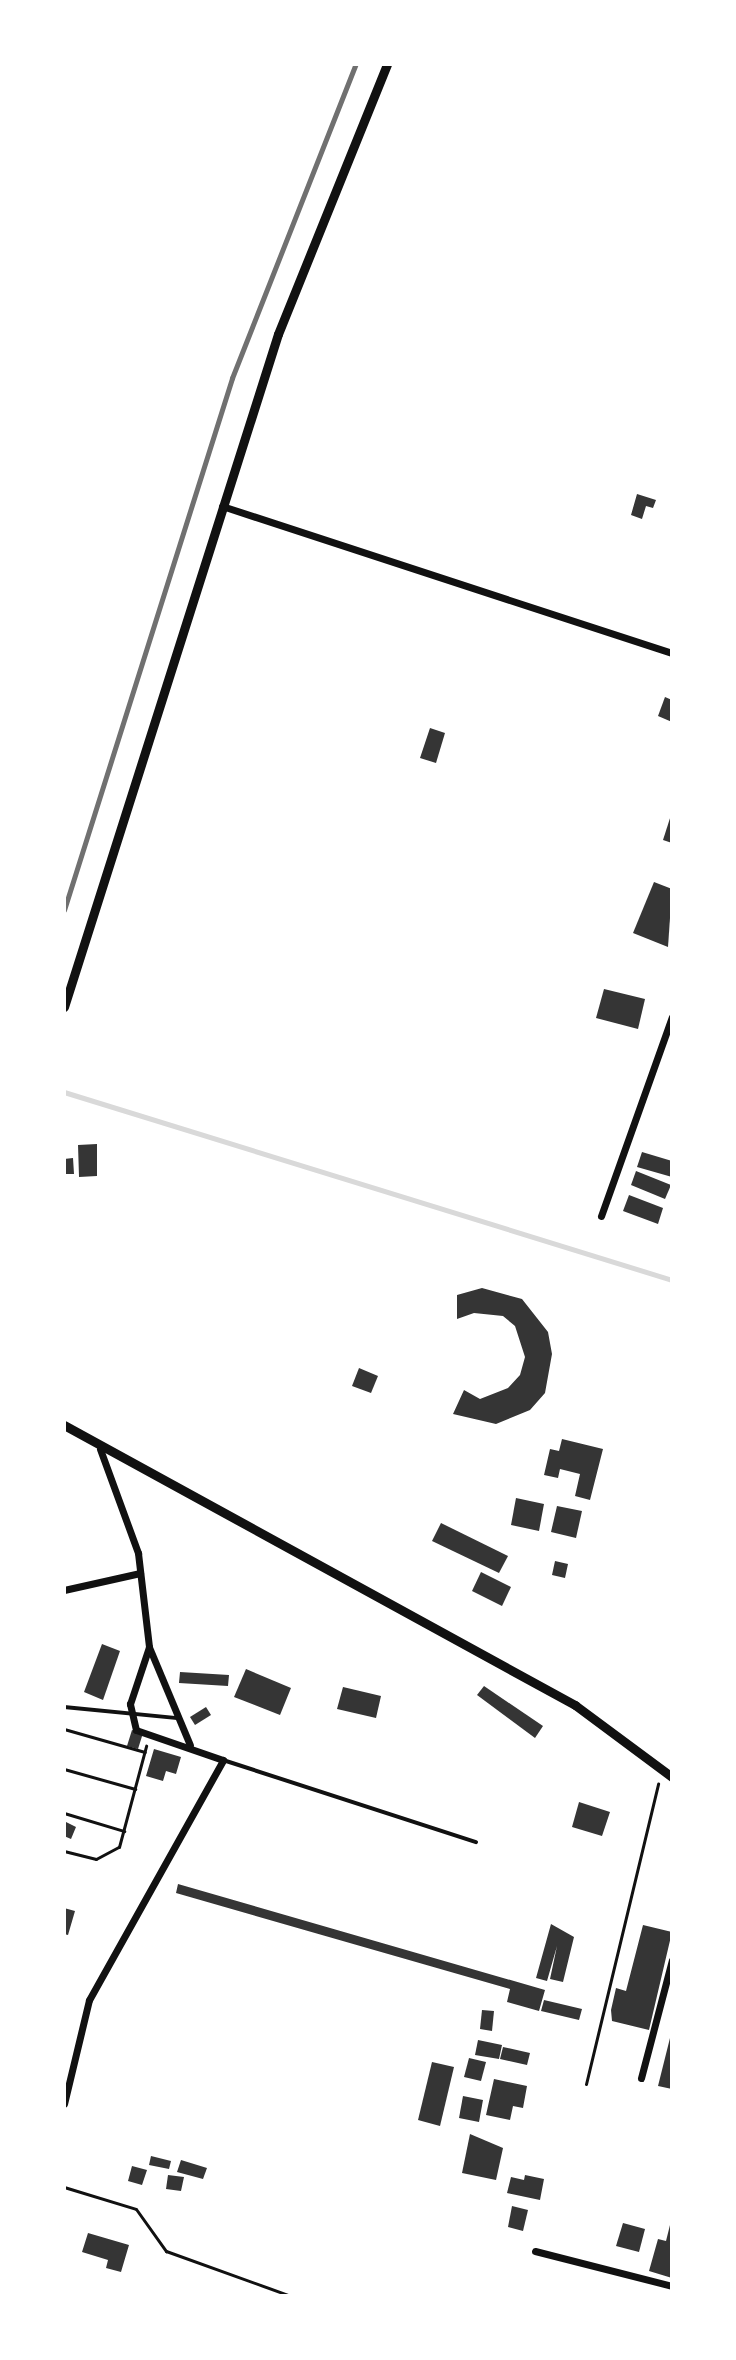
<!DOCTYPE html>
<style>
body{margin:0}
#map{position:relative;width:736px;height:2360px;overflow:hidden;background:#fff;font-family:"Golos Text",sans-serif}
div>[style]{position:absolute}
.stream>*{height:5px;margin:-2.5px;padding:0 2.5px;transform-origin:2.5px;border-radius:2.5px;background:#d9d9d9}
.building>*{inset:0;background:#353535}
.path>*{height:3px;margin:-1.5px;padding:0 1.5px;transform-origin:1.5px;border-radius:1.5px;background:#111}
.service>*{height:4px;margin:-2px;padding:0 2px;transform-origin:2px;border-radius:2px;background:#111}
.minor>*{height:7px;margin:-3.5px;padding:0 3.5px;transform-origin:3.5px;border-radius:3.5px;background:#111}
.tertiary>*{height:9px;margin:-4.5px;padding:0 4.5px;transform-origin:4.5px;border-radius:4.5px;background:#111}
.rail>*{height:5px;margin:-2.5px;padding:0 2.5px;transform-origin:2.5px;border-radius:2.5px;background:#707070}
span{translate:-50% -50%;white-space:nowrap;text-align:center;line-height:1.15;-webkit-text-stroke:7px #fff;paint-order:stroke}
.frame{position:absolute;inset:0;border:66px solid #fff;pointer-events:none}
</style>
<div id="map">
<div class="stream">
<div style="left:64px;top:1092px;width:636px;rotate:17.18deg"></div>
</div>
<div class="building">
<div style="clip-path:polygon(637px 494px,656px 500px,653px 508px,646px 506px,642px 519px,631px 515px)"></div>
<div style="clip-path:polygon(665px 697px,672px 700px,672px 722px,658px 716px)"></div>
<div style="clip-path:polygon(430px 728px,445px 733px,436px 763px,420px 758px)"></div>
<div style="clip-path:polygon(671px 815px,672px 815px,672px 843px,663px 840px)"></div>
<div style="clip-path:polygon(654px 882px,672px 889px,668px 947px,633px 933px)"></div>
<div style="clip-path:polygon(604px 989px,645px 999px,638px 1029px,596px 1018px)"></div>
<div style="clip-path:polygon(97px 1144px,97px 1176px,79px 1177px,78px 1145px)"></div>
<div style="clip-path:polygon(642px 1152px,672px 1161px,672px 1177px,637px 1167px)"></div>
<div style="clip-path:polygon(73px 1158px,74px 1174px,64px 1174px,64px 1159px)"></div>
<div style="clip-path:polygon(636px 1171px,671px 1185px,665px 1199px,631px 1185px)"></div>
<div style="clip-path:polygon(629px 1195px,663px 1208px,658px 1224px,623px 1211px)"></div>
<div style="clip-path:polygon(482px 1288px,522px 1299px,548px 1332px,552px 1354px,545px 1393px,530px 1410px,496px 1424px,453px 1414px,464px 1390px,480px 1399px,508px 1388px,520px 1375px,525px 1357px,515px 1326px,503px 1316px,474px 1313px,457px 1319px,457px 1295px)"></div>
<div style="clip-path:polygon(359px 1368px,378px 1376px,371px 1393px,352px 1386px)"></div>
<div style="clip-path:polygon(562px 1439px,603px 1449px,590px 1500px,575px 1496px,580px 1474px,560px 1469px,558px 1478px,544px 1475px,550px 1449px,559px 1451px)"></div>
<div style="clip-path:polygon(516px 1498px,544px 1504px,539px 1531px,511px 1525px)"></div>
<div style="clip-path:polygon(557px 1506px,582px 1511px,576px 1538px,551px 1532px)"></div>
<div style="clip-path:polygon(441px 1523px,508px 1556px,499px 1573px,432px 1541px)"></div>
<div style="clip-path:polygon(555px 1561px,568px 1564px,565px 1578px,552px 1575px)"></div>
<div style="clip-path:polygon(481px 1572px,511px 1587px,502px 1606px,472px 1591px)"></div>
<div style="clip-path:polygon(102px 1644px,120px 1651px,103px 1700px,84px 1692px)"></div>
<div style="clip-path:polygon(246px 1669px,291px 1688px,280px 1715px,234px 1697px)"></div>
<div style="clip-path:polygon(180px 1672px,229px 1675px,228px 1686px,179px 1683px)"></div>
<div style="clip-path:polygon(484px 1686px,543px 1726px,535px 1738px,477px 1695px)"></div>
<div style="clip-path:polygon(343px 1687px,381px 1696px,376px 1718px,337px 1709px)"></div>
<div style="clip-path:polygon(206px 1707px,211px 1715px,195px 1725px,190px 1717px)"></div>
<div style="clip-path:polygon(132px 1730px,143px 1733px,138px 1749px,127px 1746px)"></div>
<div style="clip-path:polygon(154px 1749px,181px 1757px,176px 1774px,166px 1771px,163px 1781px,146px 1776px)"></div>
<div style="clip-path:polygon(579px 1802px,610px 1812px,602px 1836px,572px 1827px)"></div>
<div style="clip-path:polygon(64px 1821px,76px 1827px,71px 1839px,64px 1836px)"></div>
<div style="clip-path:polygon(178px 1884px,545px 1990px,539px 2011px,507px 2002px,510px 1989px,176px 1893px)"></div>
<div style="clip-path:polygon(64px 1908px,75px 1911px,68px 1935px,64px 1934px)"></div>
<div style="clip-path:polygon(551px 1924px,574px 1937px,563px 1982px,550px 1979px,557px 1946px,547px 1981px,536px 1978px)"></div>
<div style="clip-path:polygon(643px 1925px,672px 1932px,649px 2030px,612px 2021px,611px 2010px,616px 1988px,626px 1991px)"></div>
<div style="clip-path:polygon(544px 2000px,582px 2009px,579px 2020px,541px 2011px)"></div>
<div style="clip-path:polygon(482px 2010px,494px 2011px,492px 2031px,480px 2029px)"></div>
<div style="clip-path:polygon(671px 2034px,672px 2034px,672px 2089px,658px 2086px)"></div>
<div style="clip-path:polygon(478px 2040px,502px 2045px,499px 2059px,475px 2055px)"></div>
<div style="clip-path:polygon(503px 2047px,530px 2053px,527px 2065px,500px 2059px)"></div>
<div style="clip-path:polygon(469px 2058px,486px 2062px,481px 2081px,464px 2077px)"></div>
<div style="clip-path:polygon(432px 2062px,454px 2067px,440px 2126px,418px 2120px)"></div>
<div style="clip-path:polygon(494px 2079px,527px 2086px,523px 2108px,513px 2106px,510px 2120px,486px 2115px)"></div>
<div style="clip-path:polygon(463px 2096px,483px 2100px,479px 2122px,459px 2118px)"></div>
<div style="clip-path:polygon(470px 2134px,503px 2148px,496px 2180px,462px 2173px)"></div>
<div style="clip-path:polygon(151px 2156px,171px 2161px,169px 2169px,149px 2165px)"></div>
<div style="clip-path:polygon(181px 2160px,207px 2168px,203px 2179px,177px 2172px)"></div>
<div style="clip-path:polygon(132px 2166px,147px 2170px,142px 2185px,128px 2181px)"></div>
<div style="clip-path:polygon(168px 2175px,184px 2177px,181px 2191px,166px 2189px)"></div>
<div style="clip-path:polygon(525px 2175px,544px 2179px,540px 2200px,507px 2193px,511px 2177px,524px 2180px)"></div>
<div style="clip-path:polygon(512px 2206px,528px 2210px,523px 2231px,508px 2227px)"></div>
<div style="clip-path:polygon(671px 2221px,672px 2221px,672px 2278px,649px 2271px,658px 2239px,666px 2241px)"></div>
<div style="clip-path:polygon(623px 2223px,645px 2229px,639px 2252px,616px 2246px)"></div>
<div style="clip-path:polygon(88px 2233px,129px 2245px,121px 2272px,106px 2268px,108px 2260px,82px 2252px)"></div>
</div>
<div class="path">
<div style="left:64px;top:1729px;width:84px;rotate:15.9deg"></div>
<div style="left:64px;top:1769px;width:74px;rotate:15.7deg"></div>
<div style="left:64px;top:1813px;width:63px;rotate:16.7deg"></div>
<div style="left:64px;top:1851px;width:33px;rotate:14deg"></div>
<div style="left:96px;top:1859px;width:26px;rotate:-28deg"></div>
<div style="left:119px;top:1847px;width:105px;rotate:-75deg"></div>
<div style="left:586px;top:2084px;width:309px;rotate:-76.5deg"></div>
<div style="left:64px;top:2187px;width:75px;rotate:17deg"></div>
<div style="left:136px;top:2209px;width:52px;rotate:54.5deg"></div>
<div style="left:166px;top:2251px;width:133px;rotate:19.8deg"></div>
</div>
<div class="service">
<div style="left:64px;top:1707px;width:114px;rotate:5.6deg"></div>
<div style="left:223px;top:1760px;width:266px;rotate:18deg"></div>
</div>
<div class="minor">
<div style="left:222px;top:506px;width:473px;rotate:18.1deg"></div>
<div style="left:601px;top:1216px;width:211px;rotate:-70.4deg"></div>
<div style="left:100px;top:1449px;width:111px;rotate:69.9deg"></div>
<div style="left:138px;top:1553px;width:95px;rotate:83.3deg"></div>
<div style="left:149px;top:1647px;width:106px;rotate:67.3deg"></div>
<div style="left:64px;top:1590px;width:78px;rotate:-12.6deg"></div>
<div style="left:641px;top:2078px;width:122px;rotate:-75.3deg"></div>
<div style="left:64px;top:2104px;width:107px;rotate:-76.5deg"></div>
<div style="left:89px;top:2000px;width:275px;rotate:-60.8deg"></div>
<div style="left:223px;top:1760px;width:92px;rotate:-161deg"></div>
<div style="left:136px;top:1730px;width:27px;rotate:-103deg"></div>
<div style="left:130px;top:1704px;width:60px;rotate:-71.6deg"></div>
<div style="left:535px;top:2251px;width:141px;rotate:14.3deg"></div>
</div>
<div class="tertiary">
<div style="left:64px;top:1007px;width:706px;rotate:-72.36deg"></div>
<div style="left:278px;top:334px;width:291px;rotate:-68deg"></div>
<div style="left:64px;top:1425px;width:583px;rotate:28.72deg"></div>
<div style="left:575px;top:1705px;width:121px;rotate:36.6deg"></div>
</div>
<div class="rail">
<div style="left:64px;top:910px;width:558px;rotate:-72.47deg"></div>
<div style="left:232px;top:378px;width:338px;rotate:-68.5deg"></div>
</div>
<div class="frame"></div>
</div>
